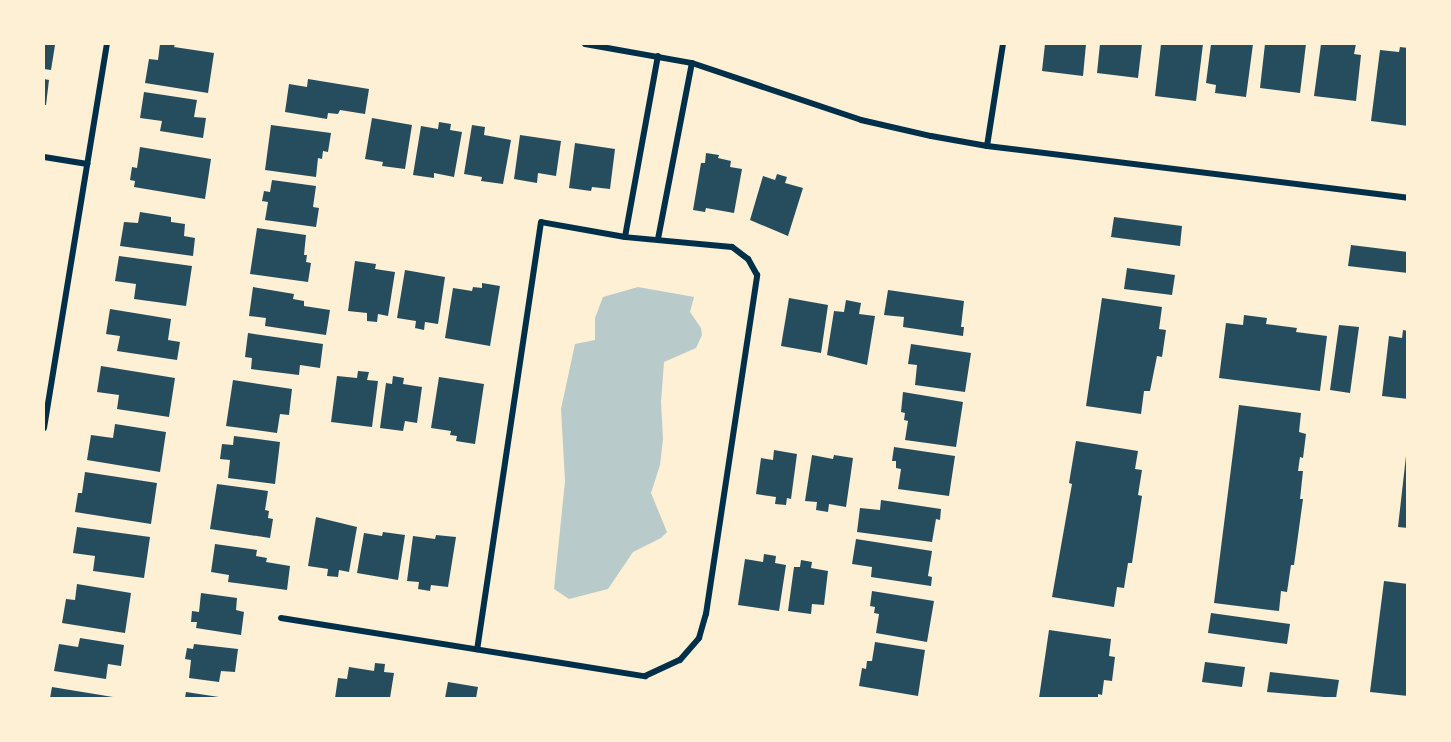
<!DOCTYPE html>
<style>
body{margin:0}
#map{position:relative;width:1451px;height:742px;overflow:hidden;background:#fdf0d5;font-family:Cabin,sans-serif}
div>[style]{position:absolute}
.green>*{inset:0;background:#b9caca}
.building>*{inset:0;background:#264d5e}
.minor>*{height:6px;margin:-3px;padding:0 3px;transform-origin:3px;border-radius:3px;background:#003049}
span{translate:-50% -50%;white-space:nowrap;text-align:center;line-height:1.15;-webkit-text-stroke:6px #fdf0d5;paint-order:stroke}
.frame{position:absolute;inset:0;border:45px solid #fdf0d5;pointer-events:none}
</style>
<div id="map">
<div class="green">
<div style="clip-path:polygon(638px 287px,694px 297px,690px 312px,701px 328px,702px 335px,696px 348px,664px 362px,661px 402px,663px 439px,660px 465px,651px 493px,667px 532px,661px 538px,633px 552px,608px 589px,569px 599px,554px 589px,565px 481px,561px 409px,575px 344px,595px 340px,595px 318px,603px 297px)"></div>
</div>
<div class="building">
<div style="clip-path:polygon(44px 44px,55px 45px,51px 70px,44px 69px)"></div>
<div style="clip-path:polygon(160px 44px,175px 44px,174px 47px,214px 53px,208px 93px,145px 83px,149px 59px,158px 60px)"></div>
<div style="clip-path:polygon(1045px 44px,1086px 44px,1083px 76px,1042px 71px)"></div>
<div style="clip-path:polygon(1100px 44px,1142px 44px,1138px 78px,1097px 73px)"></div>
<div style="clip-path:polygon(1161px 44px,1203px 44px,1196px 101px,1155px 96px)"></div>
<div style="clip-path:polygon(1211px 44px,1253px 44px,1246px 97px,1215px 93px,1216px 85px,1206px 83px)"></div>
<div style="clip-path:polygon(1265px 44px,1306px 44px,1300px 93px,1260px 88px)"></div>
<div style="clip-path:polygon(1321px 44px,1356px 44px,1354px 54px,1361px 55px,1356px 101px,1314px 96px)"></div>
<div style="clip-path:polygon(1400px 47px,1408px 48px,1408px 126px,1371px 121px,1380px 50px,1399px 52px)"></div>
<div style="clip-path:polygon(44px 79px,49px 80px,46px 105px,44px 105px)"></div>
<div style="clip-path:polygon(308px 79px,369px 89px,365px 114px,340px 110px,338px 114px,328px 113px,327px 119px,285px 112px,289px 84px,307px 87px)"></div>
<div style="clip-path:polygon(144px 92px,197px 100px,194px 117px,206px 118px,203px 138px,160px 131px,162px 121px,140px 118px)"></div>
<div style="clip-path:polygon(372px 118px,412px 125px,405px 169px,382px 166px,383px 162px,365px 159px)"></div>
<div style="clip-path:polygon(439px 122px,451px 124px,450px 130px,462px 132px,454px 177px,434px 173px,434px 178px,413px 175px,421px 126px,438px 129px)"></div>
<div style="clip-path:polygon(271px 125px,331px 133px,328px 152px,323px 151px,322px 159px,318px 158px,316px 177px,265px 170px)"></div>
<div style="clip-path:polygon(472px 125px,485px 127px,484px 135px,511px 140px,503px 184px,481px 181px,482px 177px,464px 174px)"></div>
<div style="clip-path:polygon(520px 135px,561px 141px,556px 176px,538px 173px,537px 183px,514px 179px)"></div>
<div style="clip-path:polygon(575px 143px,615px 149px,610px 189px,592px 187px,591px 191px,569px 188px)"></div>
<div style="clip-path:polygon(140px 147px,211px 159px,205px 199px,134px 187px,135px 181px,130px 180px,132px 167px,137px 168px)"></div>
<div style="clip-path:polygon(706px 153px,719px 155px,718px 158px,731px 161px,730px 167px,742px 169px,734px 213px,706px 208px,705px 212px,693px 210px,701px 163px,705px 163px)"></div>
<div style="clip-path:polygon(777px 174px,787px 177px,785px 183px,803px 188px,788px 236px,750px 220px,763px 176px,775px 180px)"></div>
<div style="clip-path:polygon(272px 180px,316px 186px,313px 207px,319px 208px,316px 227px,265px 220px,268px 202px,262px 201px,264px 191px,270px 192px)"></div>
<div style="clip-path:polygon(140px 212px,171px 217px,171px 222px,185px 224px,184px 236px,195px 238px,193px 256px,120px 246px,124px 222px,138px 223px)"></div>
<div style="clip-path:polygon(1114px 217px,1182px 226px,1180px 246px,1111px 237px)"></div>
<div style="clip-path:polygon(257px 228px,306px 235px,304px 255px,307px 255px,306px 262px,311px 263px,308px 282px,250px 274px)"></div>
<div style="clip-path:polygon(1351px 245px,1408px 252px,1408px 273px,1348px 266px)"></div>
<div style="clip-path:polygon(119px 256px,192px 266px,186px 306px,134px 299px,136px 284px,115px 281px)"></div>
<div style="clip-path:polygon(355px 261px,376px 264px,375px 269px,395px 272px,388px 316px,378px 314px,377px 322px,367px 321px,367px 313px,348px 311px)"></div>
<div style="clip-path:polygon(1127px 268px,1175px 275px,1172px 295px,1124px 289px)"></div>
<div style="clip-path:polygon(405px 270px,445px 277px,438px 324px,425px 322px,424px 330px,415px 328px,416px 321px,397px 318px)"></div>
<div style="clip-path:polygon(482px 283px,500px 286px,490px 346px,445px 338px,453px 288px,472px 291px,473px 287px,482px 288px)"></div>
<div style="clip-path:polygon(253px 287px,294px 294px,293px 299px,304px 301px,304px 306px,330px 310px,326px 335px,265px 326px,266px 318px,249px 316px)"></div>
<div style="clip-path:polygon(888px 290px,964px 301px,961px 327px,964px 327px,963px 336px,903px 327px,904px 317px,884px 315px)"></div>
<div style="clip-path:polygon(789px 298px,828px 305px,821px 353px,781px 346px)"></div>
<div style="clip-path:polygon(1102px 298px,1162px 307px,1159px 329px,1166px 330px,1162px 357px,1157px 356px,1150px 391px,1144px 391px,1141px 414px,1086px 406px)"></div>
<div style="clip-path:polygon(846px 300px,861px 303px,859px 314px,875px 316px,867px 365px,827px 355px,834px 311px,844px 312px)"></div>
<div style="clip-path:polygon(110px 309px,171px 319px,168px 340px,180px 342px,177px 360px,117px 351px,120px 336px,106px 334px)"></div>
<div style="clip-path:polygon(1244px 315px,1267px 318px,1266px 324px,1297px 328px,1296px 332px,1327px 336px,1320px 391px,1219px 378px,1226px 323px,1243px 325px)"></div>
<div style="clip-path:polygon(1339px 325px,1359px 327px,1350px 393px,1330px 390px)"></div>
<div style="clip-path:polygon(1403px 330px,1408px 331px,1408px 399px,1382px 396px,1389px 336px,1402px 338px)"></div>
<div style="clip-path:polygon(248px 333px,323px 344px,320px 368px,300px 365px,299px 375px,251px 369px,252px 358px,245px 357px)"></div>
<div style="clip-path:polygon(911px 344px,971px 353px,965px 392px,915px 385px,917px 365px,908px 364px)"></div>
<div style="clip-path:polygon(101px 366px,175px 378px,169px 417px,117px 409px,119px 395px,97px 392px)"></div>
<div style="clip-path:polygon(358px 371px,369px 372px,367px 380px,378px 381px,372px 427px,331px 422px,337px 376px,357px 378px)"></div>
<div style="clip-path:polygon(393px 376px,404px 378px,403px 384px,422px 387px,417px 423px,405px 421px,403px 431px,380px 428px,386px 383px,392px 384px)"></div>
<div style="clip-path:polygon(439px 377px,484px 384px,475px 444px,456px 441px,457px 436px,450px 435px,451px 431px,431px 428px)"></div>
<div style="clip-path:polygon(233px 380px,292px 389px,289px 415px,280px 414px,277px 433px,226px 426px)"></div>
<div style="clip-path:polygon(903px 392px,963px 402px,956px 447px,905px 440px,908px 421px,904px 420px,905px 413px,901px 412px)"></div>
<div style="clip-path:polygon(1239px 405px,1301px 413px,1299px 432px,1306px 434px,1303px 458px,1300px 457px,1298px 471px,1303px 471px,1300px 499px,1303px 499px,1294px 565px,1291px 565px,1287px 592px,1281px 591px,1279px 611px,1214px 603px)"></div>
<div style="clip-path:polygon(115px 424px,166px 432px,160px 472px,87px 460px,91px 435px,113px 438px)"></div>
<div style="clip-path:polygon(234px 436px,280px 442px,275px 484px,228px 478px,230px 460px,220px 459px,222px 444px,233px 445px)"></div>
<div style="clip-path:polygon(1076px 441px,1138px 451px,1135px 469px,1142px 470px,1138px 495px,1142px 496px,1132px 563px,1128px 563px,1124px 588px,1117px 587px,1114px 607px,1052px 597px,1072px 484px,1069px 483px)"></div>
<div style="clip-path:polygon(894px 447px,955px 456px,949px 496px,898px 489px,901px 469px,896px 468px,896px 461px,892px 461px)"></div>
<div style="clip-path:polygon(774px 450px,797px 454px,791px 499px,787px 498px,786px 505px,775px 504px,776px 497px,756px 494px,761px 458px,773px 460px)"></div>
<div style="clip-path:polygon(812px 455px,833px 459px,834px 455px,853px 458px,846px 507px,829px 504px,828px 512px,816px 510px,817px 502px,805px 501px)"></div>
<div style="clip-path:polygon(1406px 456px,1408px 456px,1408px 528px,1398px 527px)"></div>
<div style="clip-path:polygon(85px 472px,157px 483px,151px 524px,75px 512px,78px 493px,82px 493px)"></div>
<div style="clip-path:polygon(217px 484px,268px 491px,265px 510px,269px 511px,268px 518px,273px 519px,270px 538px,210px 529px)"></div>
<div style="clip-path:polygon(881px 500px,941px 509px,940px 520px,936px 519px,932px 542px,857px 532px,860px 508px,880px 510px)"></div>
<div style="clip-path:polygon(316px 517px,357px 527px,349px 572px,339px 570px,338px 577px,327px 576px,328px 569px,308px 566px)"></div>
<div style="clip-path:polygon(77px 527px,150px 537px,144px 578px,93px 571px,95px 556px,73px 553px)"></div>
<div style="clip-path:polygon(383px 532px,405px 535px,398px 580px,357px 573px,364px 533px,382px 536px)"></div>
<div style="clip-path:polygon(436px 535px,456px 537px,448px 587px,431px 585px,430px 591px,418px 589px,419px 582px,407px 581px,413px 536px,435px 539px)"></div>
<div style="clip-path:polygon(856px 539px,932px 551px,928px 576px,932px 577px,931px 586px,871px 577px,872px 567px,852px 564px)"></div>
<div style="clip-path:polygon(215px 544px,257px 550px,256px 556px,267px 558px,266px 562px,290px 566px,287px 590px,228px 582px,229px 575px,211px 572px)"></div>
<div style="clip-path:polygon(764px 554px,776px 556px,775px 563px,786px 565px,779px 611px,738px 605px,745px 559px,763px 562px)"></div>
<div style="clip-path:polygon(801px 560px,812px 562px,811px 568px,828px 571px,824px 605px,812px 604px,811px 614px,788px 611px,794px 567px,800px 567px)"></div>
<div style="clip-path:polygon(1384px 581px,1408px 584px,1408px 696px,1370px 692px)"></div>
<div style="clip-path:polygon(77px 584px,131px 593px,125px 633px,62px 623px,66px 599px,75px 600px)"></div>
<div style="clip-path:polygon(872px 591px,934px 601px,927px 642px,876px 633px,879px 614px,874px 613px,875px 607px,870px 606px)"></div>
<div style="clip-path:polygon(201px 593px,237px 598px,236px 610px,244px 612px,241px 635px,196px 628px,197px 622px,191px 622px,192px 611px,199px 612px)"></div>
<div style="clip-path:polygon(1211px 613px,1290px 624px,1287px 644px,1208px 633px)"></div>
<div style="clip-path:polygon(1049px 630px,1111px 639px,1109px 656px,1115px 657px,1112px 681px,1104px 680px,1102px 695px,1098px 694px,1098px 698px,1039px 698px)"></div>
<div style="clip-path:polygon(80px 638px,124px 645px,121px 666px,108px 664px,106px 679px,54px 671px,59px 644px,78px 647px)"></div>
<div style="clip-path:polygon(875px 642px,925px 650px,918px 696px,859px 686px,862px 668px,866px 669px,867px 661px,872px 661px)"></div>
<div style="clip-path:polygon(194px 644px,238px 649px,235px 672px,221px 671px,219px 682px,189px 678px,191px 660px,185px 659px,187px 648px,193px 649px)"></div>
<div style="clip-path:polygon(1205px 662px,1245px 667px,1242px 687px,1202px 682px)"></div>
<div style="clip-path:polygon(375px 663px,385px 664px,384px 672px,394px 673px,390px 698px,335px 698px,338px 678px,347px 679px,349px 667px,374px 671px)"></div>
<div style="clip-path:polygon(1270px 672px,1339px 680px,1336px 698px,1267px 692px)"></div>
<div style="clip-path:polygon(448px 682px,478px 687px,476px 698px,445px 698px)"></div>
<div style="clip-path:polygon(52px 687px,113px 697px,113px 698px,50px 698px)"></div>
<div style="clip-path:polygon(186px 692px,219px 697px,219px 698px,185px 698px)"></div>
</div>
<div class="minor">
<div style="left:585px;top:44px;width:109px;rotate:10.1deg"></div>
<div style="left:692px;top:63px;width:178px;rotate:18.6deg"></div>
<div style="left:861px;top:120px;width:72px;rotate:12.9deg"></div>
<div style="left:931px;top:136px;width:57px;rotate:10.1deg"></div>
<div style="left:987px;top:146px;width:424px;rotate:7deg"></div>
<div style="left:987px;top:146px;width:103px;rotate:-81.1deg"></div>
<div style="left:44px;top:157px;width:44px;rotate:9.2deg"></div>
<div style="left:625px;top:237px;width:184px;rotate:-79.7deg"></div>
<div style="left:658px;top:239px;width:179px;rotate:-79.1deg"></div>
<div style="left:44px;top:428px;width:389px;rotate:-80.7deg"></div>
<div style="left:281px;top:618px;width:369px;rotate:9.1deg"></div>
<div style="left:645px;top:676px;width:38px;rotate:-25deg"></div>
<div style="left:680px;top:660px;width:29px;rotate:-49deg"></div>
<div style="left:699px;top:638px;width:25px;rotate:-74deg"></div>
<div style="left:706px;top:614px;width:343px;rotate:-81.4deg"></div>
<div style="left:757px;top:275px;width:18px;rotate:-119deg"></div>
<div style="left:748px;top:259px;width:20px;rotate:-143deg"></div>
<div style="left:732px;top:247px;width:107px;rotate:-174.7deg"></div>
<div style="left:625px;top:237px;width:85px;rotate:-169.9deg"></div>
<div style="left:541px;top:222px;width:432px;rotate:98.5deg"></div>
</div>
<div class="frame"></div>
</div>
